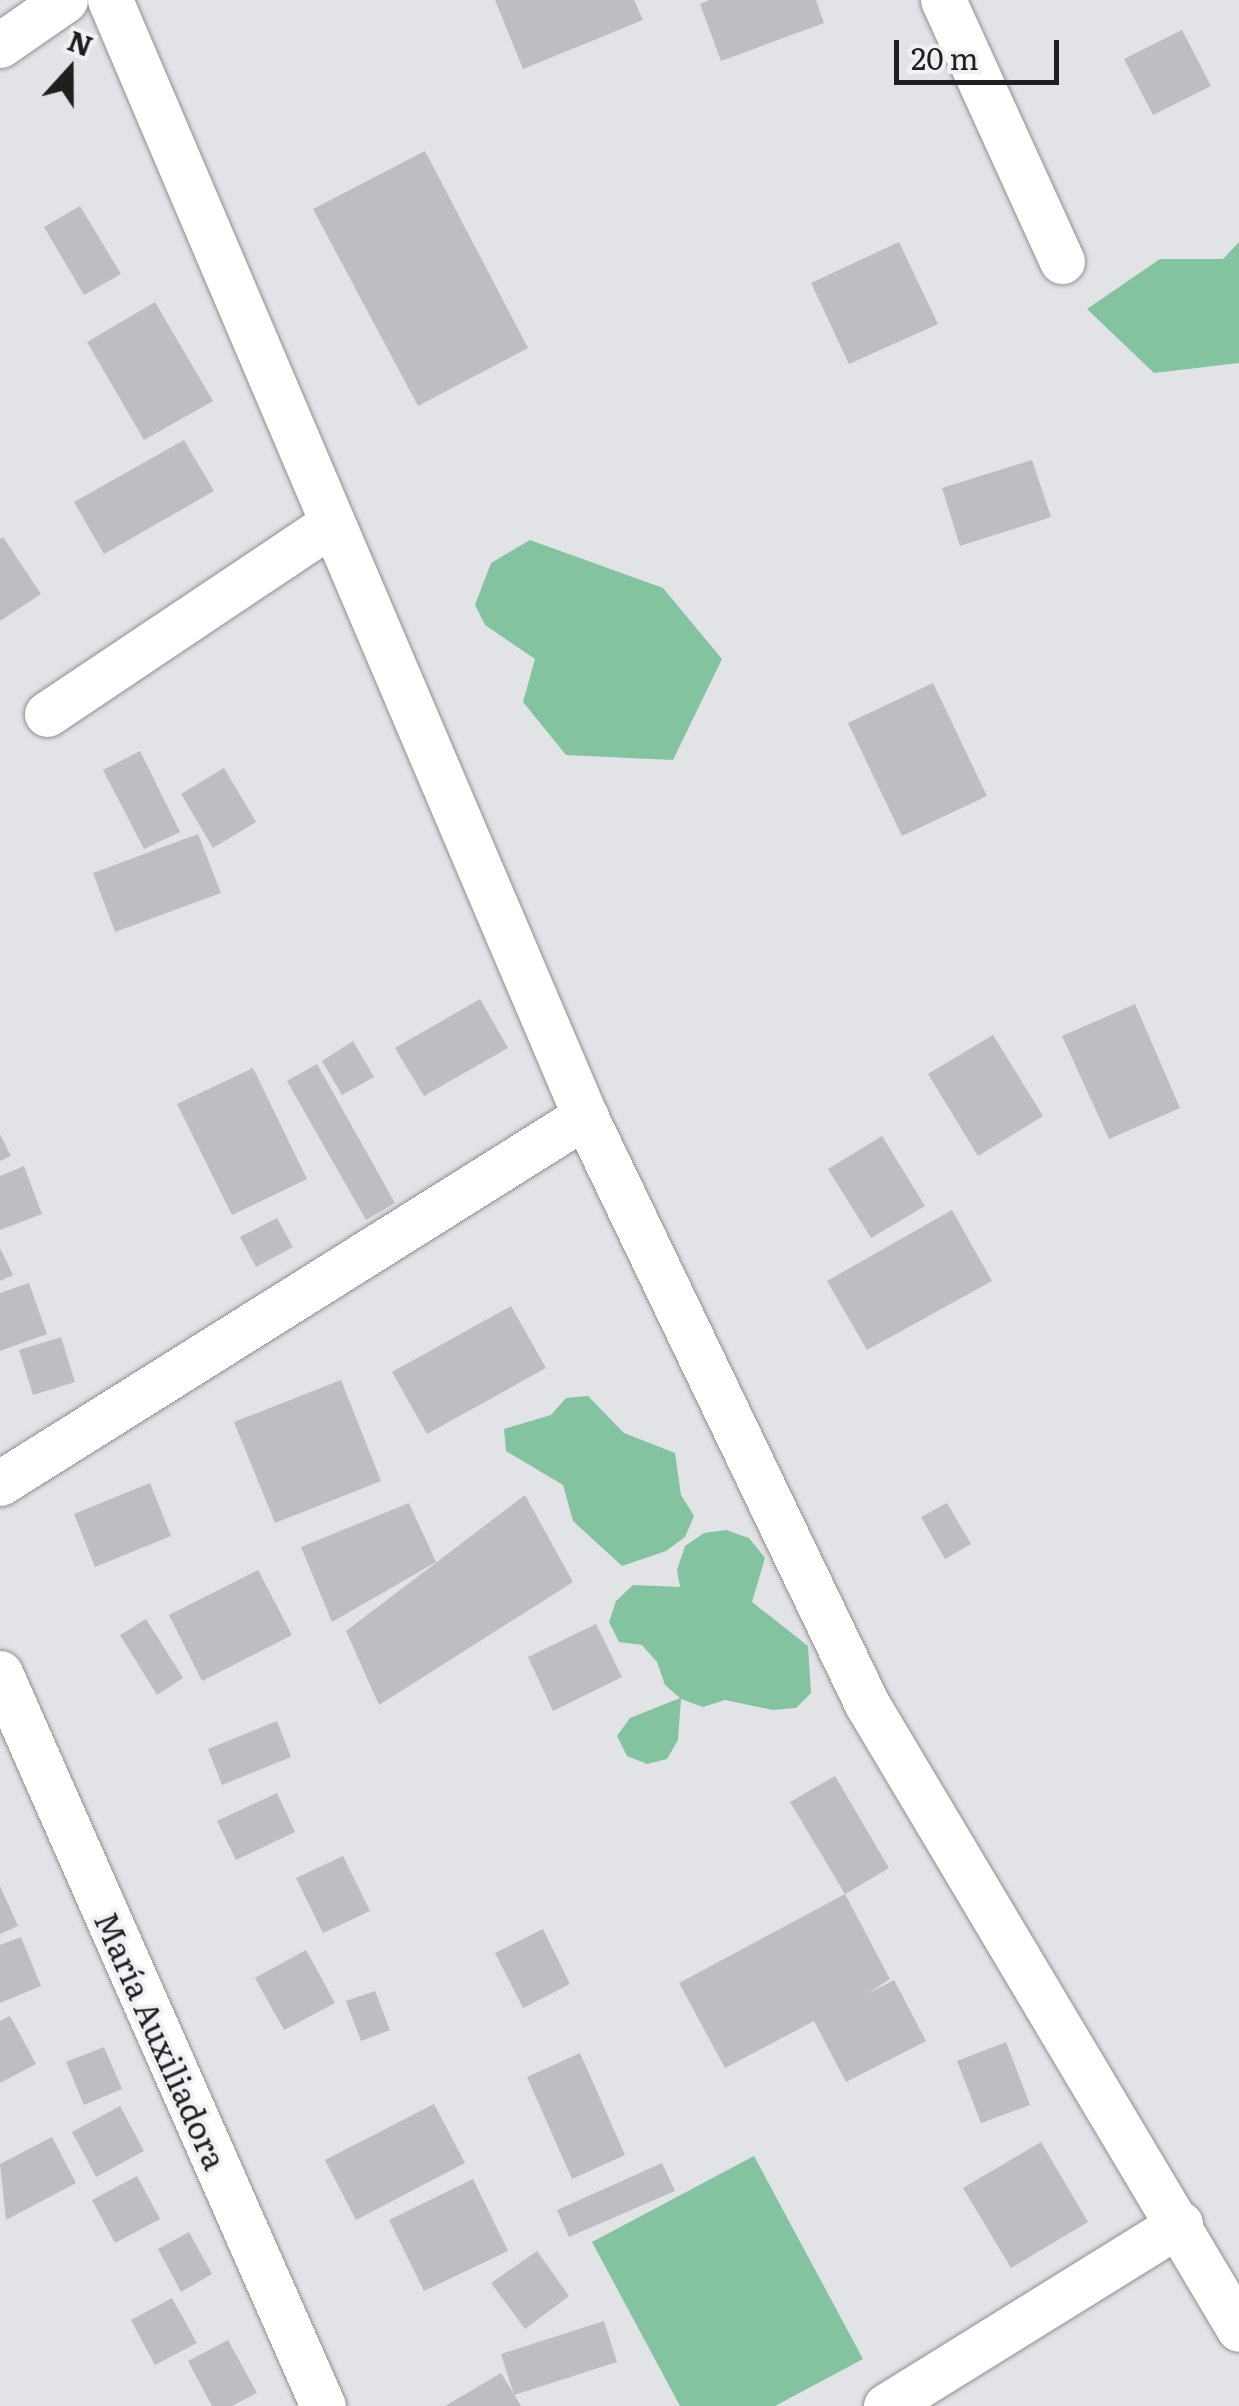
<!DOCTYPE html>
<meta charset="utf-8">
<style>
body{margin:0}
#map{position:relative;width:1239px;height:2406px;overflow:hidden;background:#e2e3e7;font-family:Literata,serif}
div>[style]{position:absolute}
.green>*{inset:0;background:#83c39f}
.building>*{inset:0;background:#bdbec1}
.roads{filter:drop-shadow(0 0 2px #8f9093) drop-shadow(0 0 2px #8f9093)}
.street>*{height:45px;margin:-22.5px;padding:0 22.5px;transform-origin:22.5px;border-radius:22.5px;background:#fff}
span{translate:-50% -50%;white-space:nowrap;text-align:center;line-height:1.15;-webkit-text-stroke:8px #eff1f4;paint-order:stroke}
.street-label{font-size:32px;color:#1f1f20}
.north{position:absolute;left:20px;top:20px;width:100px;height:100px;-webkit-text-stroke:8px #eff1f4;paint-order:stroke;rotate:21deg;font-size:28px;font-weight:700;line-height:40px;text-align:center;color:#1f1f20}
.north::after{content:'';display:block;margin:auto;width:35px;height:45px;background:#1f1f20;clip-path:polygon(50% 0,100% 100%,50% 72%,0 100%)}
.scale{position:absolute;left:894px;top:40px;width:165px;height:45px;box-sizing:border-box;border:5px solid #1f1f20;border-top:0;padding-left:12px;font-size:30px;line-height:35px;white-space:nowrap;color:#1f1f20;-webkit-text-stroke:8px #eff1f4;paint-order:stroke}
</style>
<div id="map">
<div class="green">
<div style="clip-path:polygon(1239px 242px,1239px 363px,1154px 373px,1087px 309px,1160px 259px,1223px 259px)"></div>
<div style="clip-path:polygon(530px 540px,663px 588px,722px 659px,673px 760px,566px 755px,523px 702px,535px 659px,485px 625px,475px 605px,491px 563px)"></div>
<div style="clip-path:polygon(588px 1396px,624px 1433px,675px 1453px,681px 1495px,694px 1516px,685px 1537px,666px 1551px,622px 1566px,573px 1521px,563px 1485px,506px 1451px,504px 1429px,551px 1415px,566px 1398px)"></div>
<div style="clip-path:polygon(726px 1530px,749px 1538px,765px 1558px,752px 1602px,808px 1646px,811px 1693px,796px 1708px,773px 1710px,725px 1700px,703px 1707px,681px 1699px,678px 1740px,667px 1759px,647px 1764px,627px 1756px,617px 1736px,630px 1718px,680px 1698px,665px 1685px,657px 1662px,642px 1645px,619px 1642px,609px 1622px,616px 1601px,633px 1585px,680px 1587px,677px 1570px,685px 1546px,704px 1533px)"></div>
<div style="clip-path:polygon(754px 2156px,863px 2359px,775px 2406px,680px 2406px,592px 2242px)"></div>
</div>
<div class="building">
<div style="clip-path:polygon(495px 0,634px 0,643px 20px,523px 69px)"></div>
<div style="clip-path:polygon(710px 0,816px 0,824px 23px,721px 61px,700px 4px)"></div>
<div style="clip-path:polygon(1182px 30px,1211px 86px,1153px 115px,1124px 59px)"></div>
<div style="clip-path:polygon(425px 151px,528px 348px,418px 406px,313px 209px)"></div>
<div style="clip-path:polygon(80px 206px,121px 274px,84px 295px,44px 227px)"></div>
<div style="clip-path:polygon(899px 242px,938px 324px,849px 364px,811px 283px)"></div>
<div style="clip-path:polygon(155px 302px,213px 401px,144px 440px,87px 342px)"></div>
<div style="clip-path:polygon(184px 440px,214px 491px,104px 554px,74px 502px)"></div>
<div style="clip-path:polygon(1032px 460px,1051px 517px,960px 546px,942px 488px)"></div>
<div style="clip-path:polygon(3px 537px,41px 594px,0 621px,0 539px)"></div>
<div style="clip-path:polygon(933px 683px,987px 796px,902px 836px,848px 723px)"></div>
<div style="clip-path:polygon(140px 751px,180px 832px,144px 849px,103px 770px)"></div>
<div style="clip-path:polygon(224px 768px,256px 822px,213px 848px,181px 794px)"></div>
<div style="clip-path:polygon(198px 834px,221px 893px,115px 932px,93px 873px)"></div>
<div style="clip-path:polygon(480px 999px,508px 1048px,424px 1096px,395px 1048px)"></div>
<div style="clip-path:polygon(1135px 1004px,1180px 1108px,1109px 1139px,1062px 1036px)"></div>
<div style="clip-path:polygon(993px 1035px,1043px 1116px,978px 1156px,928px 1074px)"></div>
<div style="clip-path:polygon(353px 1041px,374px 1077px,342px 1095px,322px 1061px)"></div>
<div style="clip-path:polygon(317px 1064px,395px 1203px,366px 1220px,287px 1081px)"></div>
<div style="clip-path:polygon(253px 1068px,307px 1179px,232px 1215px,177px 1104px)"></div>
<div style="clip-path:polygon(0 1134px,11px 1156px,0 1161px)"></div>
<div style="clip-path:polygon(882px 1136px,925px 1206px,871px 1238px,828px 1169px)"></div>
<div style="clip-path:polygon(24px 1166px,42px 1214px,0 1230px,0 1176px)"></div>
<div style="clip-path:polygon(952px 1210px,992px 1281px,867px 1350px,827px 1281px)"></div>
<div style="clip-path:polygon(277px 1218px,293px 1247px,256px 1267px,240px 1237px)"></div>
<div style="clip-path:polygon(0 1248px,13px 1275px,0 1281px)"></div>
<div style="clip-path:polygon(29px 1283px,47px 1334px,0 1351px,0 1293px)"></div>
<div style="clip-path:polygon(511px 1306px,546px 1368px,427px 1434px,392px 1372px)"></div>
<div style="clip-path:polygon(61px 1337px,75px 1382px,33px 1395px,19px 1350px)"></div>
<div style="clip-path:polygon(341px 1380px,381px 1481px,275px 1523px,234px 1422px)"></div>
<div style="clip-path:polygon(150px 1483px,171px 1536px,95px 1567px,74px 1514px)"></div>
<div style="clip-path:polygon(525px 1495px,573px 1582px,379px 1705px,346px 1631px)"></div>
<div style="clip-path:polygon(409px 1503px,436px 1562px,332px 1622px,301px 1547px)"></div>
<div style="clip-path:polygon(947px 1503px,971px 1544px,945px 1559px,921px 1517px)"></div>
<div style="clip-path:polygon(258px 1570px,292px 1635px,202px 1681px,169px 1615px)"></div>
<div style="clip-path:polygon(146px 1619px,183px 1678px,157px 1695px,120px 1635px)"></div>
<div style="clip-path:polygon(596px 1624px,622px 1677px,553px 1711px,528px 1657px)"></div>
<div style="clip-path:polygon(277px 1721px,291px 1757px,222px 1785px,208px 1749px)"></div>
<div style="clip-path:polygon(835px 1776px,889px 1868px,845px 1894px,790px 1802px)"></div>
<div style="clip-path:polygon(277px 1793px,295px 1832px,236px 1860px,217px 1821px)"></div>
<div style="clip-path:polygon(343px 1856px,370px 1911px,323px 1933px,296px 1878px)"></div>
<div style="clip-path:polygon(0 1886px,18px 1926px,0 1934px)"></div>
<div style="clip-path:polygon(845px 1894px,890px 1979px,867px 1994px,894px 1980px,926px 2041px,846px 2082px,814px 2021px,725px 2068px,679px 1983px)"></div>
<div style="clip-path:polygon(543px 1929px,570px 1984px,523px 2008px,495px 1953px)"></div>
<div style="clip-path:polygon(21px 1937px,41px 1986px,0 2003px,0 1945px)"></div>
<div style="clip-path:polygon(306px 1950px,335px 2003px,284px 2030px,255px 1978px)"></div>
<div style="clip-path:polygon(375px 1991px,390px 2030px,361px 2041px,346px 2001px)"></div>
<div style="clip-path:polygon(10px 2016px,36px 2064px,0 2083px,0 2021px)"></div>
<div style="clip-path:polygon(1006px 2042px,1030px 2105px,981px 2123px,957px 2061px)"></div>
<div style="clip-path:polygon(104px 2047px,122px 2089px,84px 2105px,66px 2062px)"></div>
<div style="clip-path:polygon(580px 2053px,625px 2155px,572px 2179px,527px 2077px)"></div>
<div style="clip-path:polygon(434px 2104px,465px 2163px,356px 2220px,325px 2160px)"></div>
<div style="clip-path:polygon(120px 2106px,144px 2151px,96px 2177px,72px 2132px)"></div>
<div style="clip-path:polygon(52px 2137px,76px 2183px,6px 2220px,0 2164px)"></div>
<div style="clip-path:polygon(1041px 2142px,1088px 2222px,1011px 2268px,963px 2188px)"></div>
<div style="clip-path:polygon(662px 2163px,675px 2191px,569px 2237px,557px 2210px)"></div>
<div style="clip-path:polygon(137px 2176px,160px 2219px,115px 2243px,92px 2200px)"></div>
<div style="clip-path:polygon(473px 2179px,508px 2251px,424px 2291px,389px 2220px)"></div>
<div style="clip-path:polygon(189px 2232px,212px 2274px,181px 2292px,158px 2249px)"></div>
<div style="clip-path:polygon(537px 2251px,569px 2296px,525px 2329px,491px 2283px)"></div>
<div style="clip-path:polygon(172px 2298px,197px 2343px,155px 2365px,131px 2320px)"></div>
<div style="clip-path:polygon(604px 2321px,617px 2362px,514px 2395px,501px 2354px)"></div>
<div style="clip-path:polygon(228px 2340px,257px 2393px,232px 2406px,212px 2406px,188px 2361px)"></div>
<div style="clip-path:polygon(501px 2373px,521px 2406px,445px 2406px)"></div>
</div>
<div class="roads">
<div class="street">
<div style="left:110px;top:0;width:1213px;rotate:66.94deg"></div>
<div style="left:585px;top:1116px;width:652px;rotate:64.38deg"></div>
<div style="left:867px;top:1704px;width:727px;rotate:59.24deg"></div>
<div style="left:943px;top:0;width:287px;rotate:65.5deg"></div>
<div style="left:0;top:45px;width:79px;rotate:-34.7deg"></div>
<div style="left:47px;top:714px;width:343px;rotate:-33.8deg"></div>
<div style="left:0;top:1483px;width:691px;rotate:-32.1deg"></div>
<div style="left:0;top:1673px;width:801px;rotate:66.22deg"></div>
<div style="left:886px;top:2406px;width:346px;rotate:-31.8deg"></div>
</div>
</div>
<div class="street-label">
<span style="left:162px;top:2040px;rotate:66deg">María Auxiliadora</span>
</div>
<div class="north">N</div>
<div class="scale">20 m</div>
</div>
